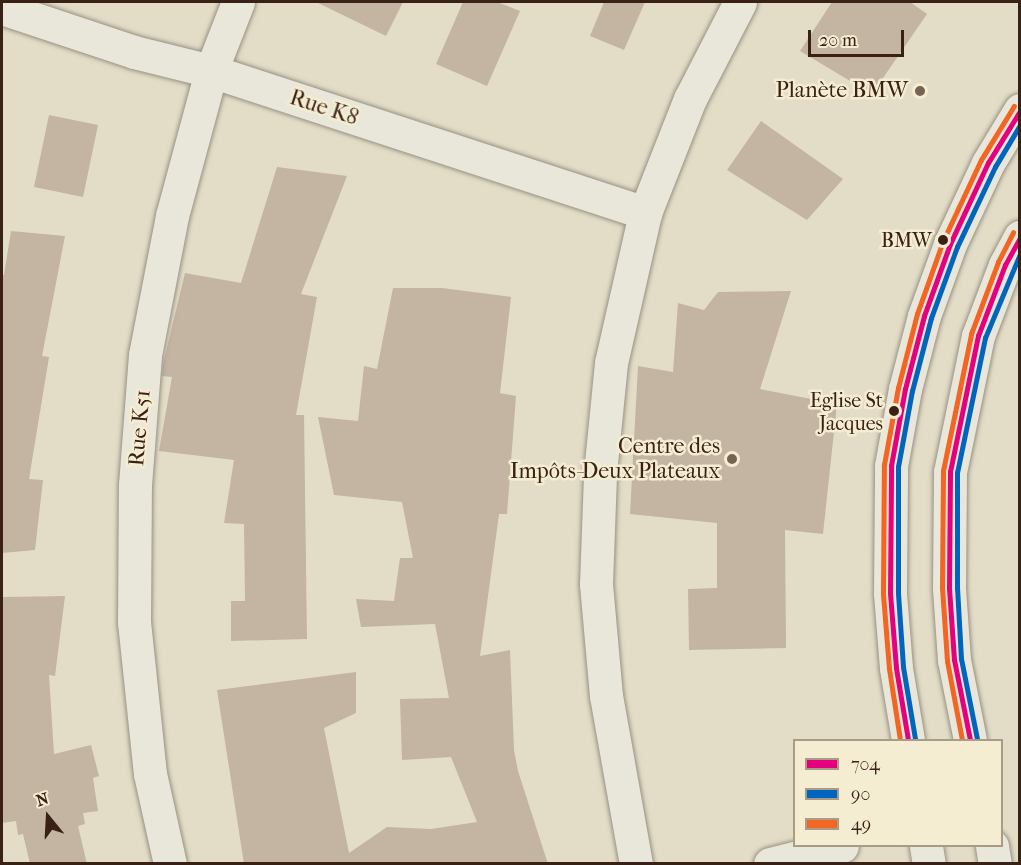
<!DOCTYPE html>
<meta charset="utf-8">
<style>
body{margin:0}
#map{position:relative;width:1021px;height:865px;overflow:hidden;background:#e3ddc7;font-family:"IM FELL French Canon",serif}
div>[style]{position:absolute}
.building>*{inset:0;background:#c4b4a2}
.roads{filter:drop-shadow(0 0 2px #989183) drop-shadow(0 0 2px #989183)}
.minor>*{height:33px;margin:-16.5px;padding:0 16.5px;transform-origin:16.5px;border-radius:16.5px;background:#e9e6da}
.secondary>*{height:33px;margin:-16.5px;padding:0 16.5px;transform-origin:16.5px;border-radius:16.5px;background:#e9e6da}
.bus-1>*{height:4.5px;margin:-2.25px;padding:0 2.25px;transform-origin:2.25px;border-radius:2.25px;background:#e5007d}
.bus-2>*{height:4.5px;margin:-2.25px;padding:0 2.25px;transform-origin:2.25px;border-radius:2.25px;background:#0065bd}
.bus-3>*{height:4.5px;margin:-2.25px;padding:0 2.25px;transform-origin:2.25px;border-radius:2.25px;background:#f26522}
.dots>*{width:16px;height:16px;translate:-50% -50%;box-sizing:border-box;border:3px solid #f5edd2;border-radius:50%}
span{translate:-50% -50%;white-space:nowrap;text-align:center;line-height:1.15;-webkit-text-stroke:5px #f5edd2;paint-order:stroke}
.bus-label{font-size:20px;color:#3a2116}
.right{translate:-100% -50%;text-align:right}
.poi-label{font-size:22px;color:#3a2116}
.street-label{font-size:22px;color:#3a2116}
.frame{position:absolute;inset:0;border:3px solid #3a2116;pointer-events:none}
.legend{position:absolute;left:793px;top:739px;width:210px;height:108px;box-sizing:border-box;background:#f5edd2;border:2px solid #aa9b87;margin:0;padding:8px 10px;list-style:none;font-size:18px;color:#3a2116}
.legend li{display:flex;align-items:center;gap:12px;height:30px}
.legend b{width:30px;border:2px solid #aa9b87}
.north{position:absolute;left:18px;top:787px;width:60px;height:60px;-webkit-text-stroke:4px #f5edd2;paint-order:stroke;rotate:342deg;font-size:16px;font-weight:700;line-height:24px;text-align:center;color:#3a2116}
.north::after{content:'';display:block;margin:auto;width:21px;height:27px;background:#3a2116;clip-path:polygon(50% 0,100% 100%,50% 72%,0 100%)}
.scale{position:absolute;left:808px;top:30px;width:96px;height:27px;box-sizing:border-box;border:3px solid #3a2116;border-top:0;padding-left:8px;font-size:18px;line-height:21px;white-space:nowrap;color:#3a2116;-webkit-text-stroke:4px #f5edd2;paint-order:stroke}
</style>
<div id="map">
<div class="building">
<div style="clip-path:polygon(316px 2px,403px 2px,386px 36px)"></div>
<div style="clip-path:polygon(463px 2px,497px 2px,520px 11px,487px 86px,436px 64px)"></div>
<div style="clip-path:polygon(604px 2px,645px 2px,624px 50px,590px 36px)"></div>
<div style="clip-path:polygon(832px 2px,910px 2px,927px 14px,872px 94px,800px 51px)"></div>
<div style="clip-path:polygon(49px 115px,98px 125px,83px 197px,34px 187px)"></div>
<div style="clip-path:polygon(761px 121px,843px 179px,807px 220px,727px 170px)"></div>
<div style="clip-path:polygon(277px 167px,347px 176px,301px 294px,317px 297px,296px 415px,304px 415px,307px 639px,231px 641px,231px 601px,245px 601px,244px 524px,224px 523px,234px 460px,159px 451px,172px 377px,162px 376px,163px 364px,185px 273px,241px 283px)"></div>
<div style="clip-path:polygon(11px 231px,65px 236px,42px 356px,49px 357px,29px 479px,43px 480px,35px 550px,2px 553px,2px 275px,4px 275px)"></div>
<div style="clip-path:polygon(393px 288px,442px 288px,511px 297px,500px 393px,516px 396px,507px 514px,499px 514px,480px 656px,510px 650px,514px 750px,518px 771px,548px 864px,244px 864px,217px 690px,356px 672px,356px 713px,324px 728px,349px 853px,387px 827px,431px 829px,477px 822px,451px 757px,402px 760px,400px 699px,449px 698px,435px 624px,361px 627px,356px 599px,394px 601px,400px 558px,413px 558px,402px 502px,334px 495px,318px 417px,358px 421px,364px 366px,377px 369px)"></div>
<div style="clip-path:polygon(791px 291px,760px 389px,837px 404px,823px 534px,785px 530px,786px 648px,689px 650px,688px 589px,717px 588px,717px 523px,630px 514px,638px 366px,673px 372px,678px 303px,704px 310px,718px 292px)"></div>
<div style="clip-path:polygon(65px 596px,55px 676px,49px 675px,54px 754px,91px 745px,99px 776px,93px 778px,98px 811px,83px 813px,85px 824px,78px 826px,87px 864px,30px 864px,23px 834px,18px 835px,16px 821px,2px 823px,2px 597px)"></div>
</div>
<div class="roads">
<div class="minor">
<div style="left:2px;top:8px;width:139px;rotate:18.4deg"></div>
<div style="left:134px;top:52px;width:79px;rotate:13.9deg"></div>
<div style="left:211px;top:71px;width:457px;rotate:18.1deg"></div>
<div style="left:170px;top:864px;width:92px;rotate:-102.5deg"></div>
<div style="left:150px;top:774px;width:153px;rotate:-96deg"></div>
<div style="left:134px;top:622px;width:137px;rotate:-89.6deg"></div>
<div style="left:135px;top:485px;width:130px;rotate:-85.6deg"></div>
<div style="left:145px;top:355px;width:142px;rotate:-79deg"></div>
<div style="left:172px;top:216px;width:150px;rotate:-74.9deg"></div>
<div style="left:211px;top:71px;width:74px;rotate:-68.6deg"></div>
<div style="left:636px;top:864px;width:171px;rotate:-100.1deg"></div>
<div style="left:606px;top:696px;width:112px;rotate:-95.1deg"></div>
<div style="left:596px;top:584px;width:111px;rotate:-87.9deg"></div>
<div style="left:600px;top:473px;width:111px;rotate:-84.3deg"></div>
<div style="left:611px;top:363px;width:154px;rotate:-77.2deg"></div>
<div style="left:645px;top:213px;width:123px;rotate:-68.5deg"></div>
<div style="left:690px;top:99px;width:109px;rotate:-62.7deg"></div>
<div style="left:770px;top:864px;width:74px;rotate:-14deg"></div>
</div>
<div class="secondary">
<div style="left:908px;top:740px;width:73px;rotate:-99.5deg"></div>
<div style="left:896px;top:668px;width:75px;rotate:-94.6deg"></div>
<div style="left:890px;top:593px;width:127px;rotate:-89.5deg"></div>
<div style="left:891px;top:466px;width:78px;rotate:-79.7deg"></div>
<div style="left:905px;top:389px;width:75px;rotate:-75.4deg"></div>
<div style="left:924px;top:316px;width:77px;rotate:-70.1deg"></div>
<div style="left:950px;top:244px;width:89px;rotate:-64.9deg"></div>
<div style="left:988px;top:163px;width:62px;rotate:-58.9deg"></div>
<div style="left:970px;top:740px;width:82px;rotate:-101.3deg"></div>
<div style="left:954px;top:660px;width:72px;rotate:-94deg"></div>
<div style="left:949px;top:588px;width:116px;rotate:-89.5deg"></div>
<div style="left:950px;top:472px;width:139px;rotate:-78.4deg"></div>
<div style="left:978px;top:336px;width:76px;rotate:-69.2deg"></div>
<div style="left:1005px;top:265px;width:32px;rotate:-62deg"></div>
<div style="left:926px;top:846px;width:18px;rotate:81deg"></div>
<div style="left:992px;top:846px;width:18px;rotate:81deg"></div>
</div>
</div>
<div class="bus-1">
<div style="left:908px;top:740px;width:73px;rotate:-99.5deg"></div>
<div style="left:896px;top:668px;width:75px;rotate:-94.6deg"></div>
<div style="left:890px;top:593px;width:127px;rotate:-89.5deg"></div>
<div style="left:891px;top:466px;width:78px;rotate:-79.7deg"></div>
<div style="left:905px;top:389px;width:75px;rotate:-75.4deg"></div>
<div style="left:924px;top:316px;width:77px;rotate:-70.1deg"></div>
<div style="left:950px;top:244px;width:89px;rotate:-64.9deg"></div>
<div style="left:988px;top:163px;width:61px;rotate:-58.4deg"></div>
<div style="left:970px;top:740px;width:82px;rotate:-101.3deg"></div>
<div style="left:954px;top:660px;width:72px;rotate:-94deg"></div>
<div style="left:949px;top:588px;width:116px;rotate:-89.5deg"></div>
<div style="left:950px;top:472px;width:139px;rotate:-78.4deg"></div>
<div style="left:978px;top:336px;width:76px;rotate:-69.2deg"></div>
<div style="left:1005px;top:265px;width:31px;rotate:-61deg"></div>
</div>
<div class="bus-2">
<div style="left:915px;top:739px;width:73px;rotate:-99.5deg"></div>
<div style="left:903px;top:667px;width:74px;rotate:-93.9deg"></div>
<div style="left:898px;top:593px;width:126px;rotate:-90deg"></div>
<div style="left:898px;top:467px;width:77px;rotate:-79.6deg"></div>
<div style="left:912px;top:391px;width:75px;rotate:-75.4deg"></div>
<div style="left:931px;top:318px;width:76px;rotate:-69.9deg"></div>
<div style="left:957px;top:247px;width:89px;rotate:-64.6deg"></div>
<div style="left:995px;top:167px;width:49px;rotate:-59.2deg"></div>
<div style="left:977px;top:739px;width:82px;rotate:-101.3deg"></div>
<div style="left:961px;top:659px;width:71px;rotate:-93.2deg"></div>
<div style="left:957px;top:588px;width:115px;rotate:-90deg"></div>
<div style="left:957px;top:473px;width:138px;rotate:-78.3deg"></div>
<div style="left:985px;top:338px;width:91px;rotate:-67.4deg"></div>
</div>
<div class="bus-3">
<div style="left:900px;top:740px;width:72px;rotate:-98.8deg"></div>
<div style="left:889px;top:669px;width:75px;rotate:-94.6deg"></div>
<div style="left:883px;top:594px;width:129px;rotate:-89.6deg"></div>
<div style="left:884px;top:465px;width:78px;rotate:-79.7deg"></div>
<div style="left:898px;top:388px;width:76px;rotate:-75.6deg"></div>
<div style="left:917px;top:314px;width:77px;rotate:-70.4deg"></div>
<div style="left:943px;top:241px;width:89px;rotate:-64.9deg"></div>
<div style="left:981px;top:160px;width:63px;rotate:-58.6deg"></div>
<div style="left:962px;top:740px;width:80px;rotate:-100.8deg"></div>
<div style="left:947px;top:661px;width:73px;rotate:-93.9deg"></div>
<div style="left:942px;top:588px;width:117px;rotate:-89.5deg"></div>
<div style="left:943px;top:471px;width:140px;rotate:-78.4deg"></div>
<div style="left:971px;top:334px;width:77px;rotate:-69.4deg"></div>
<div style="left:998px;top:262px;width:33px;rotate:-63deg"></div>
</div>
<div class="dots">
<div style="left:920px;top:91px;background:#756354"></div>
<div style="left:943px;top:240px;background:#3a2116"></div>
<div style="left:894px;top:411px;background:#3a2116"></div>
<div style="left:732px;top:459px;background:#756354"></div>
</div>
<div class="bus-label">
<span class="right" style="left:932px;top:240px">BMW</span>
<span class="right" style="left:883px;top:412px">Eglise St<br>Jacques</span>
</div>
<div class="poi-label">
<span class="right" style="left:908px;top:91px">Planète BMW</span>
<span class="right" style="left:720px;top:459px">Centre des<br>Impôts-Deux Plateaux</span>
</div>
<div class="street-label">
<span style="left:324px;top:108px;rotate:18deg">Rue K8</span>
<span style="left:140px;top:428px;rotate:-85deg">Rue K51</span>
</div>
<div class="frame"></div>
<ul class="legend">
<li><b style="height:8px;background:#e5007d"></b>704</li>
<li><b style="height:8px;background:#0065bd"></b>90</li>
<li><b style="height:8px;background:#f26522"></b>49</li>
</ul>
<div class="north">N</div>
<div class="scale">20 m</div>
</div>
